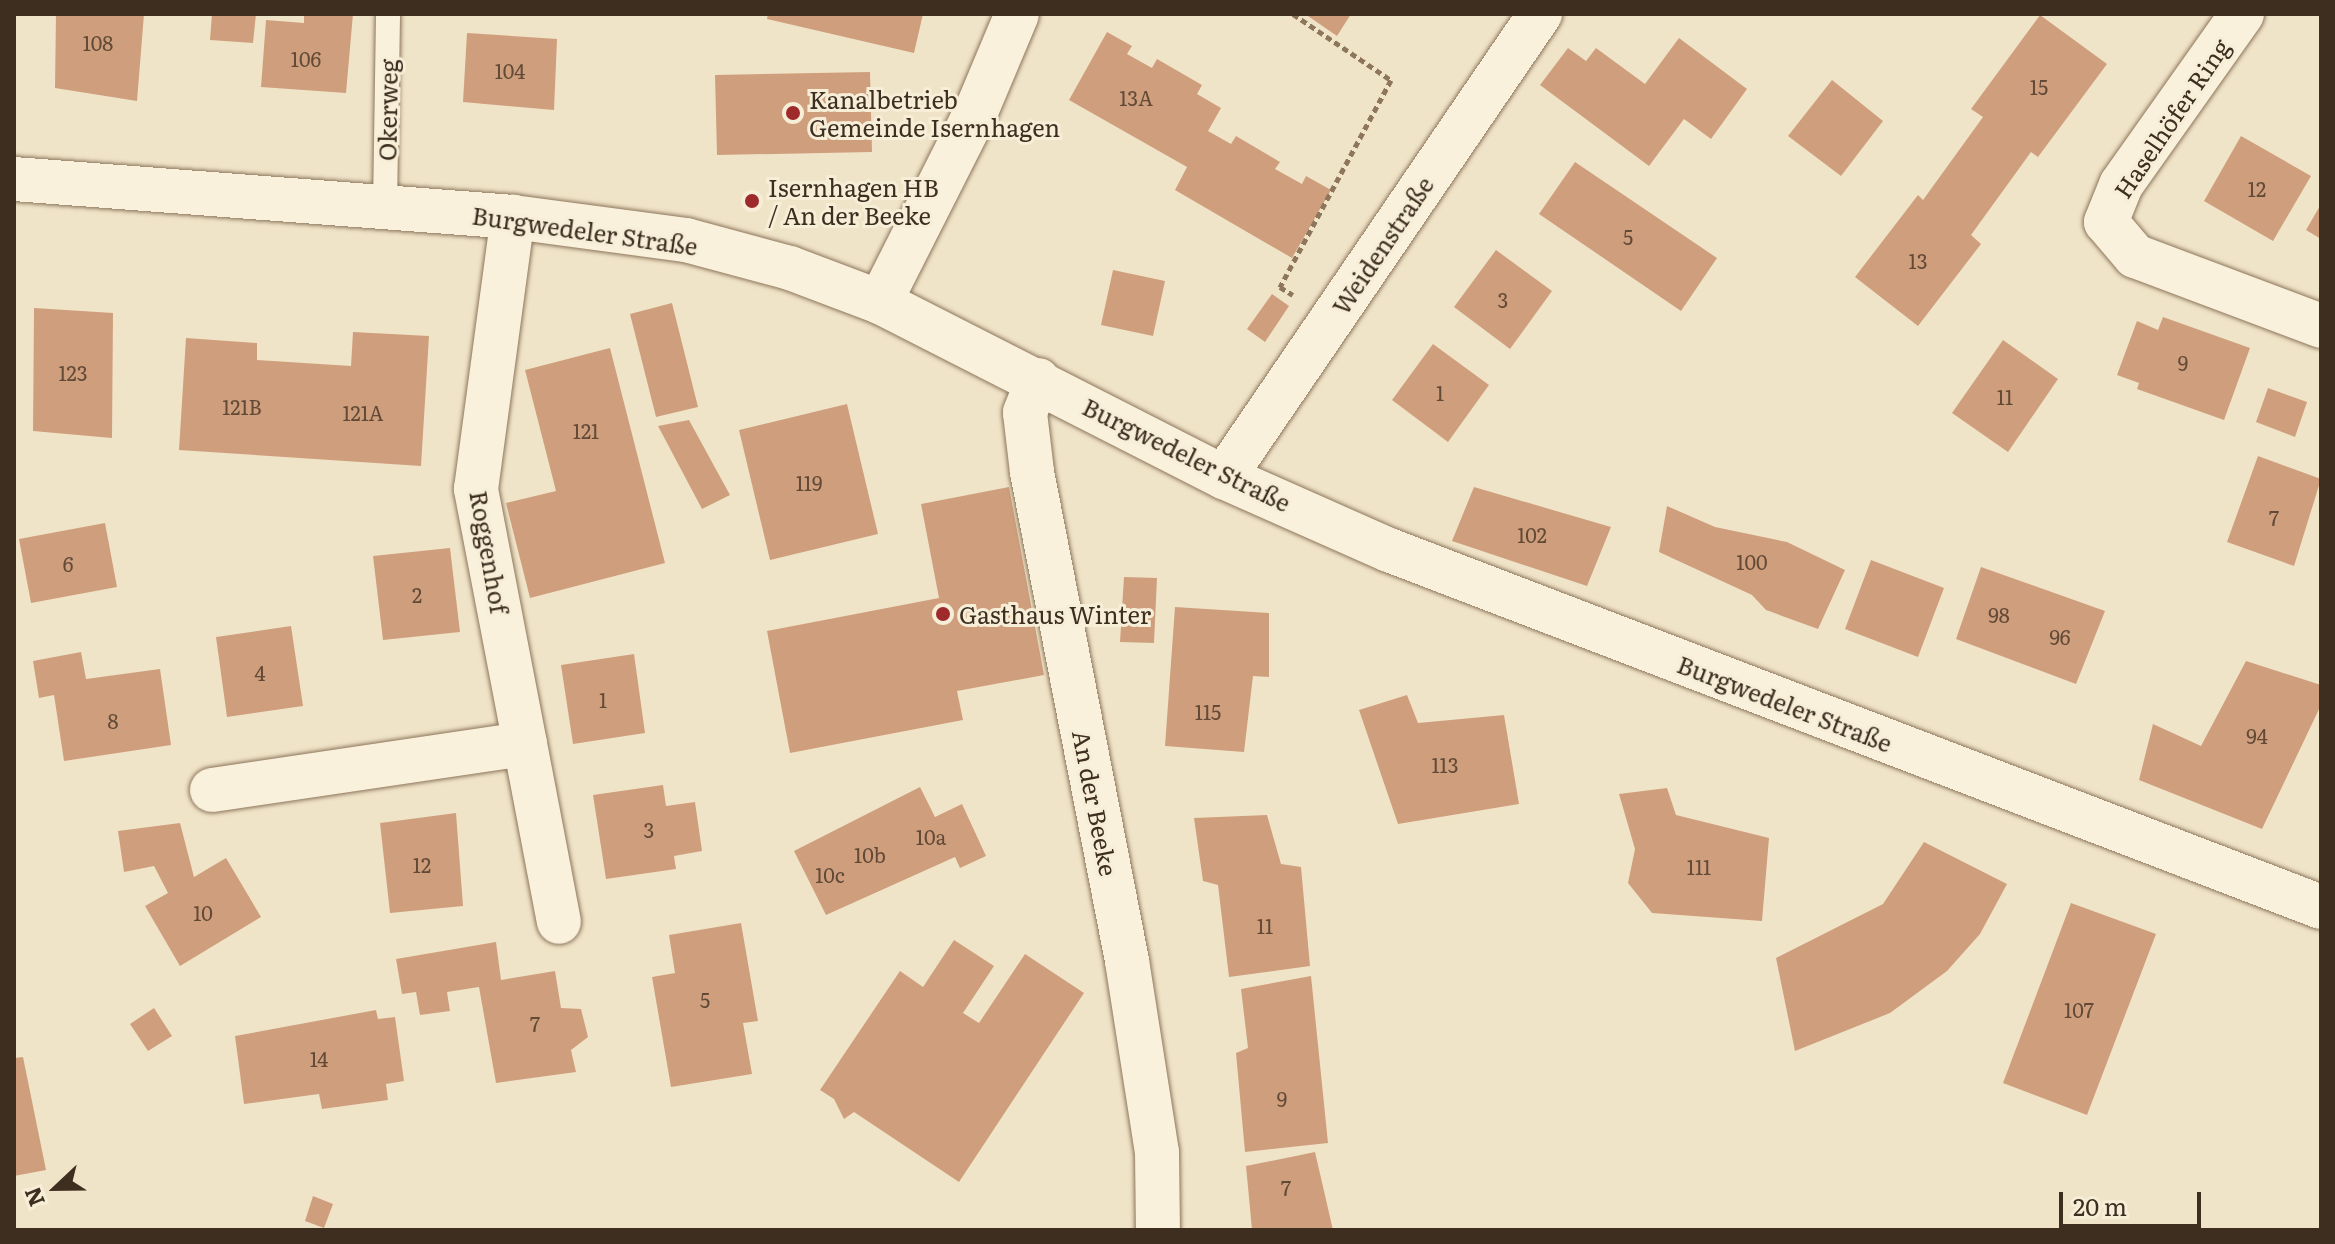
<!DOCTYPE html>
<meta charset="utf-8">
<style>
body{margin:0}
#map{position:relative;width:2335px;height:1244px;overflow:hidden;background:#f0e4c8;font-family:Literata,serif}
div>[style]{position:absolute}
.building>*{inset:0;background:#cf9f7d}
.path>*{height:5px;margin-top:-2.5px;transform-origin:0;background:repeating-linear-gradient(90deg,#8d765c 0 6px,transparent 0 10px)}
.roads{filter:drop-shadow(0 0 2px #8d765c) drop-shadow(0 0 2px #8d765c)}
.lane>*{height:24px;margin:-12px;padding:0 12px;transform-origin:12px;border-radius:12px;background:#faf1dc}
.street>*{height:44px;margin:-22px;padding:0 22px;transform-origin:22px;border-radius:22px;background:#faf1dc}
.secondary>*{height:44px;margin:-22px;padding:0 22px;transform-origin:22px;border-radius:22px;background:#faf1dc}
.dots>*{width:22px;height:22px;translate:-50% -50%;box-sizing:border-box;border:4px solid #f7eed8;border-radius:50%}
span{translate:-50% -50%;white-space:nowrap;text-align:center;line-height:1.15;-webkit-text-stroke:6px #f7eed8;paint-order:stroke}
.number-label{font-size:20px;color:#624a37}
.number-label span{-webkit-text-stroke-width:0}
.poi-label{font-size:24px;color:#3d2e20}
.left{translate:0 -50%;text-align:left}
.street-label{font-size:24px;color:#3d2e20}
.frame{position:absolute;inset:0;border:16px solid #3d2e20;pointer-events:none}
.north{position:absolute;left:16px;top:1148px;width:80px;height:80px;-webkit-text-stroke:6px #f7eed8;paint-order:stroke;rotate:248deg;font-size:22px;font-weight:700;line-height:32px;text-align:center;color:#3d2e20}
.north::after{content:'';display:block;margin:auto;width:28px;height:36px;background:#3d2e20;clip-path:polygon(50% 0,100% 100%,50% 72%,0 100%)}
.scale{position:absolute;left:2059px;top:1192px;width:142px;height:36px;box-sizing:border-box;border:4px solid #3d2e20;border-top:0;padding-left:10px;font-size:24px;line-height:28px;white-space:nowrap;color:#3d2e20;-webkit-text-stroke:6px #f7eed8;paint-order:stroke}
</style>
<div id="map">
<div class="building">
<div style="clip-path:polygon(56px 14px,144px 14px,137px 101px,55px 88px)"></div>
<div style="clip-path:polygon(212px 14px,256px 14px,253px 43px,210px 40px)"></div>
<div style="clip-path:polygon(304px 14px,353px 14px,346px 93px,261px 87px,266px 20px,304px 23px)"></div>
<div style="clip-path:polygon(768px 14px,923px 14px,914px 53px,767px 19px)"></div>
<div style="clip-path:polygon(1305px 14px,1351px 14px,1337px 36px)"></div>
<div style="clip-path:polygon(2040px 15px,2107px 64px,2038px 157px,2031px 152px,2005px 188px,1971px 235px,1981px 244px,1918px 326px,1855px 277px,1918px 195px,1923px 200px,1983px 117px,1971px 109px)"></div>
<div style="clip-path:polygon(1107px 32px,1132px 46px,1127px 54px,1152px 68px,1157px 59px,1202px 85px,1197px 94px,1221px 108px,1208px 131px,1231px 144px,1236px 136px,1280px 162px,1275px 169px,1302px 184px,1306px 176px,1331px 190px,1292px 258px,1175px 190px,1187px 167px,1069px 100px)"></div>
<div style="clip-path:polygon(467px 33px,557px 39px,554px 110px,463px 102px)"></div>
<div style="clip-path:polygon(1679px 38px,1747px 89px,1711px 139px,1684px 119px,1649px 166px,1540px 85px,1568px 48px,1586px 61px,1596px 48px,1645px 84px)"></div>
<div style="clip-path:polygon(870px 72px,872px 152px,717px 155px,715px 75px)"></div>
<div style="clip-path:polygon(1832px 80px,1883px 121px,1841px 176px,1788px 136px)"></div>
<div style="clip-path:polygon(2241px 136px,2311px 176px,2273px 241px,2204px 201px)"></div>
<div style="clip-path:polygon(1575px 162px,1717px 258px,1681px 311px,1539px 214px)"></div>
<div style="clip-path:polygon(2321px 204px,2321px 239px,2306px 230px)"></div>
<div style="clip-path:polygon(1496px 250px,1552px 291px,1510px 349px,1454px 307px)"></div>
<div style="clip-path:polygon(1113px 270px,1165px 281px,1153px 336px,1101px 325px)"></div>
<div style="clip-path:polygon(1272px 294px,1289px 306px,1265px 342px,1247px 329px)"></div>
<div style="clip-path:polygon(672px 303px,698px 407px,656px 417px,630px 314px)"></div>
<div style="clip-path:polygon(34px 308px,113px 313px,112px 438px,33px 431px)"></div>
<div style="clip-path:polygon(2163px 317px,2250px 348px,2224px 420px,2137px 389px,2139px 383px,2117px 375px,2137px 321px,2158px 330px)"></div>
<div style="clip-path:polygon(353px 332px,429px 336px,421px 466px,179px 450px,186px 338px,257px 343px,257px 360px,351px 366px)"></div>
<div style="clip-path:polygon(2003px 340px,2058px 379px,2008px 452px,1952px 413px)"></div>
<div style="clip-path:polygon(1433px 344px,1489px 385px,1448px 442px,1392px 400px)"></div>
<div style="clip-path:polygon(610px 348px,665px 563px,530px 598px,506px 503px,556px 491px,525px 370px)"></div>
<div style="clip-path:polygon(2268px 388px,2307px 402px,2295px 437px,2256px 422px)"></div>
<div style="clip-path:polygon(847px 404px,878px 534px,770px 560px,739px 430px)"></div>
<div style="clip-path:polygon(689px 420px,730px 495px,702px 509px,658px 426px)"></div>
<div style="clip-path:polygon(2258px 456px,2321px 479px,2294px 566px,2227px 542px)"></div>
<div style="clip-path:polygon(1009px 487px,1044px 675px,957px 691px,963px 720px,790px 753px,767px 631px,939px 598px,921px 504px)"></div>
<div style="clip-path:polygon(1474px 487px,1611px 527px,1587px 586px,1452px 541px)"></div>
<div style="clip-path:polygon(1667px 506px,1715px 527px,1787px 542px,1845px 570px,1818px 629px,1766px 610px,1752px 595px,1659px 552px)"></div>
<div style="clip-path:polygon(105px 523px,117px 587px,31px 603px,19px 539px)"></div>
<div style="clip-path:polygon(450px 548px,460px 632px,383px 640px,373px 556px)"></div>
<div style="clip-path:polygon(1871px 560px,1944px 588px,1918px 657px,1845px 629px)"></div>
<div style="clip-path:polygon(1981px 567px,2105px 611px,2076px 684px,1956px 639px)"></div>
<div style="clip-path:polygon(1124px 577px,1157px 578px,1154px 643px,1120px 642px)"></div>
<div style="clip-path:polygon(1175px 607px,1269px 613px,1269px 677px,1253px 676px,1244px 752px,1165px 746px)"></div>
<div style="clip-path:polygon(291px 626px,303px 706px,227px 717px,216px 637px)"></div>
<div style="clip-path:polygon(81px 652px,86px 679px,160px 669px,171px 745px,64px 761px,54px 695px,39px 698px,33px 661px)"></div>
<div style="clip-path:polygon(634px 654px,645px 733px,573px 744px,561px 665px)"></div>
<div style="clip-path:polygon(2246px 661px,2321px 685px,2321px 705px,2262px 829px,2139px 780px,2153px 724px,2201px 746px)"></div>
<div style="clip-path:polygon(1407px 695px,1418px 723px,1504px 715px,1519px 804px,1398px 824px,1359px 710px)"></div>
<div style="clip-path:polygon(663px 785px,666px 806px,695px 802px,702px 851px,674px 856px,676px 869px,606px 879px,593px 795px)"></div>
<div style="clip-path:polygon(920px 787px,935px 817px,962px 804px,986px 856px,960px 868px,955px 857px,826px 915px,794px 851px)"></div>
<div style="clip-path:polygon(1667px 788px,1676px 815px,1769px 838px,1762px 921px,1652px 913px,1628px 883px,1635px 849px,1619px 794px)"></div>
<div style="clip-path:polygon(456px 813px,463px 906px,390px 913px,380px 823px)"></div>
<div style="clip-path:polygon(1267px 815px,1281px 864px,1301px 867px,1310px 966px,1229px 977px,1218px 885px,1203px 881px,1194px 818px)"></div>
<div style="clip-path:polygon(180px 823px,194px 877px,226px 858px,261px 917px,180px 966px,145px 906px,168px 893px,154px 866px,124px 872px,118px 831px)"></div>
<div style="clip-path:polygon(1924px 842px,2007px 884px,1980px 934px,1947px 971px,1890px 1013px,1795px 1051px,1776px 958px,1883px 904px)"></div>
<div style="clip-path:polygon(2071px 903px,2156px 934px,2087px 1115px,2003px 1083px)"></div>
<div style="clip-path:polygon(741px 923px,758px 1021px,743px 1023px,752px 1074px,671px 1087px,652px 977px,675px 973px,669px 935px)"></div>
<div style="clip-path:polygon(954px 940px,994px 966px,963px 1013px,979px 1023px,1025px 954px,1084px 993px,959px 1182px,854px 1112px,844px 1119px,834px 1099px,820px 1090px,900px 971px,923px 987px)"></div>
<div style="clip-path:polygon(496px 942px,501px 980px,555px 971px,561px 1008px,581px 1009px,588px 1037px,571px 1050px,576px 1072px,496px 1083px,479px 987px,447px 992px,450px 1011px,420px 1015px,416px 992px,402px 994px,396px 959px)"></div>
<div style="clip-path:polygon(1311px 976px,1328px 1143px,1245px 1152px,1236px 1053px,1248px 1048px,1241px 989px)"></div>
<div style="clip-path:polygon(154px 1008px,172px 1036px,148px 1051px,130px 1024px)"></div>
<div style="clip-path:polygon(376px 1010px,378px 1019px,395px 1017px,404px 1081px,386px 1084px,388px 1100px,322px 1109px,319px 1094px,244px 1104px,235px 1036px)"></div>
<div style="clip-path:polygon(23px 1057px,46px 1170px,14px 1176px,14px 1058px)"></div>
<div style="clip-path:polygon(1315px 1152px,1333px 1230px,1252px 1230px,1246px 1166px)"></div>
<div style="clip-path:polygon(313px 1196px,333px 1204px,324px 1228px,305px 1221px)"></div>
</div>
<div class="path">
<div style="left:1293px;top:14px;width:118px;rotate:34deg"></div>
<div style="left:1391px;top:80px;width:235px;rotate:118.2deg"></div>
<div style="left:1280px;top:287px;width:15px;rotate:32deg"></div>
</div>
<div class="roads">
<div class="lane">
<div style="left:385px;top:207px;width:193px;rotate:-89.1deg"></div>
</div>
<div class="street">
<div style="left:2242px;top:14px;width:209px;rotate:125.3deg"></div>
<div style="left:2121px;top:185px;width:40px;rotate:112deg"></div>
<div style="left:2106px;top:222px;width:45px;rotate:49.5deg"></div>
<div style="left:2135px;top:256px;width:199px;rotate:20.6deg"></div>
<div style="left:880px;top:302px;width:211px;rotate:-63.2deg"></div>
<div style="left:975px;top:114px;width:108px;rotate:-67.2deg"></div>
<div style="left:1038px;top:380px;width:35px;rotate:112deg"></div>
<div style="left:1025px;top:413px;width:59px;rotate:83.2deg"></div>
<div style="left:1032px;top:472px;width:498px;rotate:79deg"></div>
<div style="left:1127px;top:961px;width:193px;rotate:81.1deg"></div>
<div style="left:1157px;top:1152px;width:78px;rotate:89.3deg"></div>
<div style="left:1224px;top:477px;width:561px;rotate:-55.69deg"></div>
<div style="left:525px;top:744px;width:181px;rotate:79.2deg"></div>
<div style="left:212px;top:790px;width:316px;rotate:-8.4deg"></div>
<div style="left:525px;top:744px;width:260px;rotate:-100.9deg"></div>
<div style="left:476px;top:489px;width:275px;rotate:-82.3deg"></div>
</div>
<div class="secondary">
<div style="left:14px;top:179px;width:500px;rotate:4.35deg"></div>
<div style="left:513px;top:217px;width:175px;rotate:7.6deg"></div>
<div style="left:686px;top:240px;width:108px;rotate:15.1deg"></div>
<div style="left:790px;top:268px;width:96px;rotate:20.7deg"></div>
<div style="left:880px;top:302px;width:386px;rotate:27deg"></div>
<div style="left:1224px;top:477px;width:180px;rotate:23.9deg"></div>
<div style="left:1389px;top:550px;width:998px;rotate:20.96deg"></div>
</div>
</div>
<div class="dots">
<div style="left:793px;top:113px;background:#9e2a2b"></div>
<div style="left:752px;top:201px;background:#9e2a2b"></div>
<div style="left:943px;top:614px;background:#9e2a2b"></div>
</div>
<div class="number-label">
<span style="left:98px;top:42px">108</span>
<span style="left:306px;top:58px">106</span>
<span style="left:510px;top:70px">104</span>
<span style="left:2039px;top:86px">15</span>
<span style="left:1136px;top:97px">13A</span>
<span style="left:2257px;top:188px">12</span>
<span style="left:1628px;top:236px">5</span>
<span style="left:1918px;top:260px">13</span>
<span style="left:1503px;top:299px">3</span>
<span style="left:2183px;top:362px">9</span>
<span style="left:73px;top:372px">123</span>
<span style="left:1440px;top:392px">1</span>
<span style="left:2005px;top:396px">11</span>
<span style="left:242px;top:406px">121B</span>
<span style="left:363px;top:412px">121A</span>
<span style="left:586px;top:430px">121</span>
<span style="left:809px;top:482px">119</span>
<span style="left:2274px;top:517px">7</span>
<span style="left:1532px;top:534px">102</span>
<span style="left:1752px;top:561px">100</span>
<span style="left:68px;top:563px">6</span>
<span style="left:417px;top:594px">2</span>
<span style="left:1999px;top:614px">98</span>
<span style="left:2060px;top:636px">96</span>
<span style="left:260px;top:672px">4</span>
<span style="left:603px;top:699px">1</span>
<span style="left:1208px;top:711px">115</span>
<span style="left:113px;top:720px">8</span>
<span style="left:2257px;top:735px">94</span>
<span style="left:1445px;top:764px">113</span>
<span style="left:649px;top:829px">3</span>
<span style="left:931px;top:836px">10a</span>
<span style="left:870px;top:854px">10b</span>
<span style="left:422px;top:864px">12</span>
<span style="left:1699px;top:866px">111</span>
<span style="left:830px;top:874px">10c</span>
<span style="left:203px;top:912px">10</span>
<span style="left:1265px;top:925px">11</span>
<span style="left:705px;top:999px">5</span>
<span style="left:2079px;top:1009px">107</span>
<span style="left:535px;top:1023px">7</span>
<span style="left:319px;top:1058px">14</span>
<span style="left:1282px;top:1098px">9</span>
<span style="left:1286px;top:1187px">7</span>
</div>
<div class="poi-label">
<span class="left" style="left:809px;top:113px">Kanalbetrieb<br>Gemeinde Isernhagen</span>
<span class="left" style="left:768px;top:201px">Isernhagen HB<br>/ An der Beeke</span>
<span class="left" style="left:959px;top:614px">Gasthaus Winter</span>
</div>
<div class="street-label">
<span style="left:387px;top:110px;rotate:-89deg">Okerweg</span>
<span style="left:2171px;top:118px;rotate:-56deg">Haselhöfer Ring</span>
<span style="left:585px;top:230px;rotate:8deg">Burgwedeler Straße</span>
<span style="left:1382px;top:245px;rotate:-56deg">Weidenstraße</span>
<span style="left:1187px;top:454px;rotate:26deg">Burgwedeler Straße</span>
<span style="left:490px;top:552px;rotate:80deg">Roggenhof</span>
<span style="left:1785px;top:703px;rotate:21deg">Burgwedeler Straße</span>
<span style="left:1096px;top:803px;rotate:79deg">An der Beeke</span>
</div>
<div class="frame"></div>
<div class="north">N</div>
<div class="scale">20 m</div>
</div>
